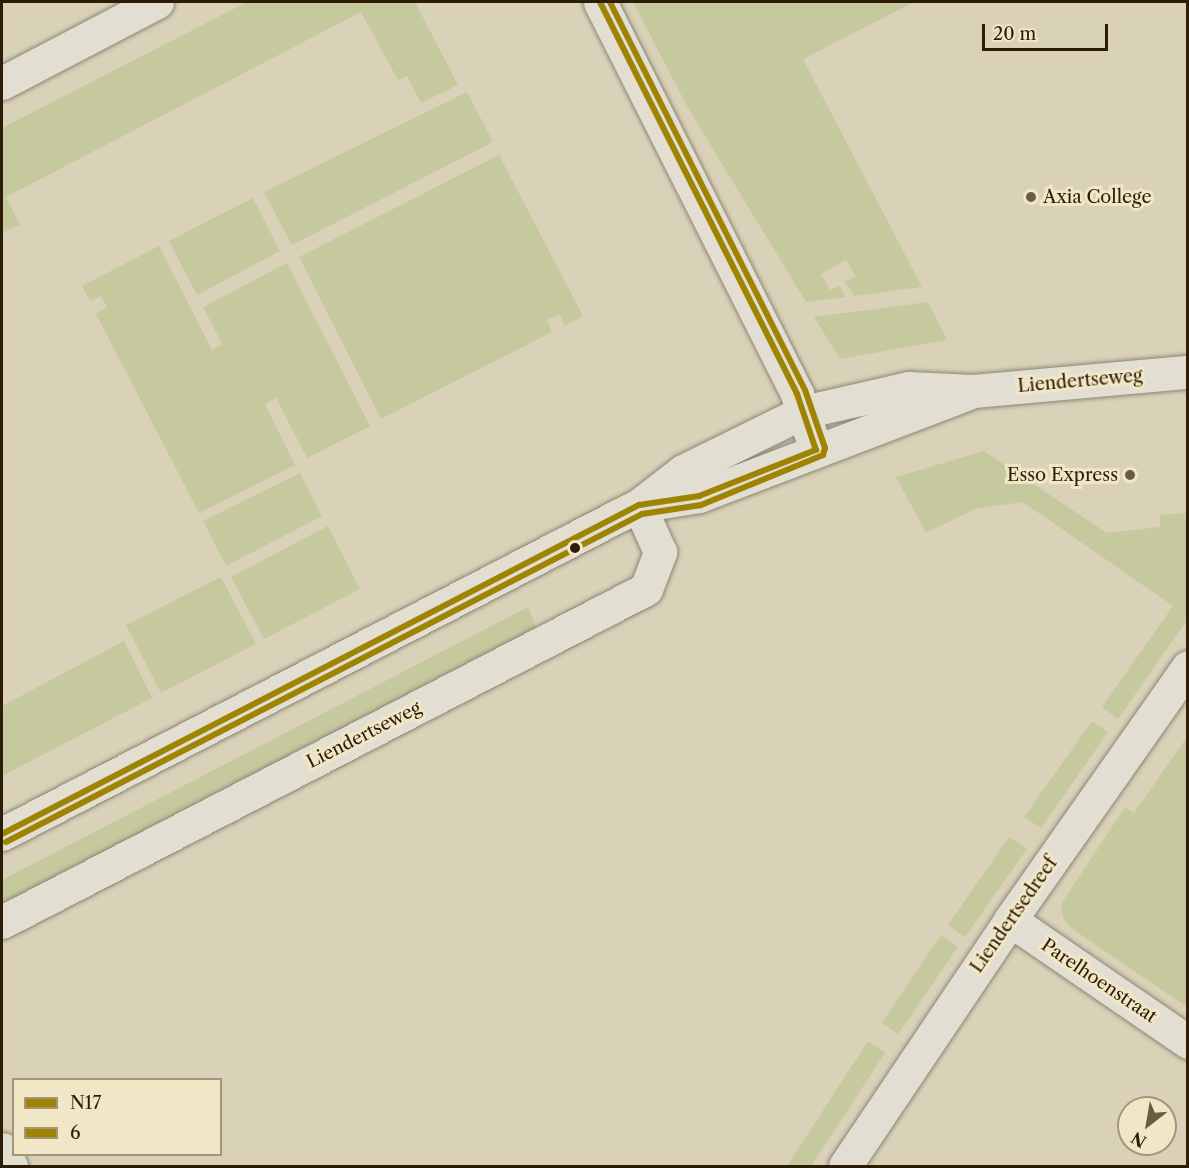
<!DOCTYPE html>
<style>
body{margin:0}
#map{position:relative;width:1189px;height:1168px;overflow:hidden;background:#dad2b8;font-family:"Libre Caslon Text",serif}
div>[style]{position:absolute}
.green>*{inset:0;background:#c6c89e}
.roads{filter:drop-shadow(0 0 2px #8c8675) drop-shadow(0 0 2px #8c8675)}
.minor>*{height:33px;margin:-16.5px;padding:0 16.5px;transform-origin:16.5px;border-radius:16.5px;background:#e2ded1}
.tertiary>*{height:33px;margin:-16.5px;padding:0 16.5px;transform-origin:16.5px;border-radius:16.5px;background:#e2ded1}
.bus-1>*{height:6px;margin:-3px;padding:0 3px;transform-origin:3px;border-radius:3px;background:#9f8403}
.bus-2>*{height:6px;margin:-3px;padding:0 3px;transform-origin:3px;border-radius:3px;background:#9f8403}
.dots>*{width:16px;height:16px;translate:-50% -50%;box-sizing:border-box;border:3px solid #f1e7c7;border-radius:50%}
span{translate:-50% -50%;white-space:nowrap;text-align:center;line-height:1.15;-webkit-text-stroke:6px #f1e7c7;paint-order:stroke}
.poi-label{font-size:18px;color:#2d1c06}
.left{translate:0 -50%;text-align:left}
.right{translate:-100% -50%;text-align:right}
.street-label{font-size:18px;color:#2d1c06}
.frame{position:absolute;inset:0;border:3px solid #2d1c06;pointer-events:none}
.legend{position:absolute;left:12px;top:1078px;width:210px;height:78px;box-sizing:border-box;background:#f1e7c7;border:2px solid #a3967a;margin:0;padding:8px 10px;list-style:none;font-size:18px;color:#2d1c06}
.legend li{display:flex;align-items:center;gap:12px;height:30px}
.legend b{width:30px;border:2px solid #a3967a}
.north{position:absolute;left:1117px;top:1096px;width:60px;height:60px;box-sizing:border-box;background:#f1e7c7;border:2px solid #a3967a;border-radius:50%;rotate:211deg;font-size:16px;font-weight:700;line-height:24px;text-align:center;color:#2d1c06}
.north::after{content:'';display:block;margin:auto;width:21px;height:27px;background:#6a5c44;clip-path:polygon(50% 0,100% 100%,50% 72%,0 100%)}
.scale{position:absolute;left:982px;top:24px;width:126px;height:27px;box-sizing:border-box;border:3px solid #2d1c06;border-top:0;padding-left:8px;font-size:18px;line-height:21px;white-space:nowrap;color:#2d1c06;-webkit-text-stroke:4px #f1e7c7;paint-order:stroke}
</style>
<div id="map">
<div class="green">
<div style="clip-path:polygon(247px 2px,415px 2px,458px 85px,421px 103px,407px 76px,398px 80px,361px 12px,6px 197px,20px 225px,2px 233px,2px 128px)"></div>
<div style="clip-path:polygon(633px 2px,914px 2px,803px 59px,922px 287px,854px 296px,845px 282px,856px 276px,846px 260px,821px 274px,830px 290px,839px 286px,846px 297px,806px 302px,688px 108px)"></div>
<div style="clip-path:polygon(467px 92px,493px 142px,292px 245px,264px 192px)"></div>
<div style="clip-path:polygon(499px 155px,583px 316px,565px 326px,559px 314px,547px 320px,552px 332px,381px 419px,299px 257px)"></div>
<div style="clip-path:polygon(253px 198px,280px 251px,197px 295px,169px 241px)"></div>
<div style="clip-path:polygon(159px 246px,212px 350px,222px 344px,203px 307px,287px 263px,370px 426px,307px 458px,276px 398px,265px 404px,295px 465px,199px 513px,96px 314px,107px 307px,101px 296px,90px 301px,82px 286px)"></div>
<div style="clip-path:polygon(928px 302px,947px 340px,840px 359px,814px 317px)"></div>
<div style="clip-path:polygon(984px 451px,1107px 533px,1160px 527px,1160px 515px,1187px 513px,1187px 620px,1118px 719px,1102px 707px,1173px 606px,1023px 502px,975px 509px,926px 533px,896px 477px)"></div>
<div style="clip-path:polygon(300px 473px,322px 516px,226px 566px,203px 521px)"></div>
<div style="clip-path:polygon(328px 526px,360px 589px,264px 639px,231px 577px)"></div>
<div style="clip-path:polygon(221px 577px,256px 644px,161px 693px,126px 625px)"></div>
<div style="clip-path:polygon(528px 607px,536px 627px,2px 904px,2px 880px)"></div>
<div style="clip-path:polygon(124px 641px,152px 698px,2px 776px,2px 706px)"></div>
<div style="clip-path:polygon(1092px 721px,1108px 732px,1041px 828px,1024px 817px)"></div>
<div style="clip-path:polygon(1187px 737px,1187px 1007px,1071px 928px,1063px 917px,1061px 904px,1125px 807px,1134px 813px)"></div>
<div style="clip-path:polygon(1009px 837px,1027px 849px,965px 937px,948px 925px)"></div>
<div style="clip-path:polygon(941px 935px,958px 947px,898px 1034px,882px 1023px)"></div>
<div style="clip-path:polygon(868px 1041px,885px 1053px,811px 1166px,787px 1166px)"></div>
</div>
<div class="roads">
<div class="minor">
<div style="left:600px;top:2px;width:439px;rotate:63.3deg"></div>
<div style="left:797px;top:394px;width:59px;rotate:71.3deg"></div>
<div style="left:2px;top:83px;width:175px;rotate:-27.6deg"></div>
<div style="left:1010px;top:920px;width:216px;rotate:34.4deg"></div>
<div style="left:2px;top:922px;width:725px;rotate:-27.34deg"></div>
<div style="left:646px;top:589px;width:40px;rotate:-69deg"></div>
<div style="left:660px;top:552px;width:51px;rotate:-114.1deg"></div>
<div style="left:2px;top:1149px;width:19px;rotate:62deg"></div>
<div style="left:845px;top:1166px;width:296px;rotate:-56.1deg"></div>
<div style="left:1010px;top:920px;width:309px;rotate:-54.9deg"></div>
</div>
<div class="tertiary">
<div style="left:644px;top:505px;width:56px;rotate:-9.3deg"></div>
<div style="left:699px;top:496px;width:286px;rotate:-20.9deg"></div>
<div style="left:2px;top:834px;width:717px;rotate:-27.32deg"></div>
<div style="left:639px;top:505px;width:56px;rotate:-37.7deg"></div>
<div style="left:683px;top:471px;width:134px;rotate:-26.2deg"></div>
<div style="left:803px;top:412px;width:109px;rotate:-12.8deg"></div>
<div style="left:909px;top:388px;width:64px;rotate:2.7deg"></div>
<div style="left:973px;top:391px;width:216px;rotate:-5.1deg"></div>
</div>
</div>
<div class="bus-1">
<div style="left:600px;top:2px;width:439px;rotate:63.3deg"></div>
<div style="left:797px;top:394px;width:59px;rotate:71.3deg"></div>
<div style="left:2px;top:834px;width:717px;rotate:-27.32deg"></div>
<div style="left:639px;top:505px;width:61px;rotate:-8.5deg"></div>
<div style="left:699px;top:496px;width:126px;rotate:-21.5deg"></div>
</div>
<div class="bus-2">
<div style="left:6px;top:842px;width:716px;rotate:-27.28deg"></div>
<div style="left:642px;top:514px;width:60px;rotate:-8.7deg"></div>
<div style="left:701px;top:505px;width:132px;rotate:-22.3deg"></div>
<div style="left:823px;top:455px;width:7px;rotate:-74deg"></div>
<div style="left:825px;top:448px;width:61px;rotate:-109deg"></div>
<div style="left:805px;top:390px;width:434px;rotate:-116.7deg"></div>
</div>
<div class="dots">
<div style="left:1031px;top:197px;background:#6a5c44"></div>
<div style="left:1130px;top:475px;background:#6a5c44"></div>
<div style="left:575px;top:548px;background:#2d1c06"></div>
</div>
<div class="poi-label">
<span class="left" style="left:1043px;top:197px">Axia College</span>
<span class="right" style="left:1118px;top:475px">Esso Express</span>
</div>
<div class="street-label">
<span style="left:1080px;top:381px;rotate:-5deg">Liendertseweg</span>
<span style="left:364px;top:735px;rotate:-27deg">Liendertseweg</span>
<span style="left:1014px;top:915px;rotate:-55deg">Liendertsedreef</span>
<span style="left:1099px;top:981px;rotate:34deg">Parelhoenstraat</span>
</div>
<div class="frame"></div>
<ul class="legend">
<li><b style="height:8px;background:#9f8403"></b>N17</li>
<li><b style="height:8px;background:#9f8403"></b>6</li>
</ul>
<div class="north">N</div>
<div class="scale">20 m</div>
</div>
